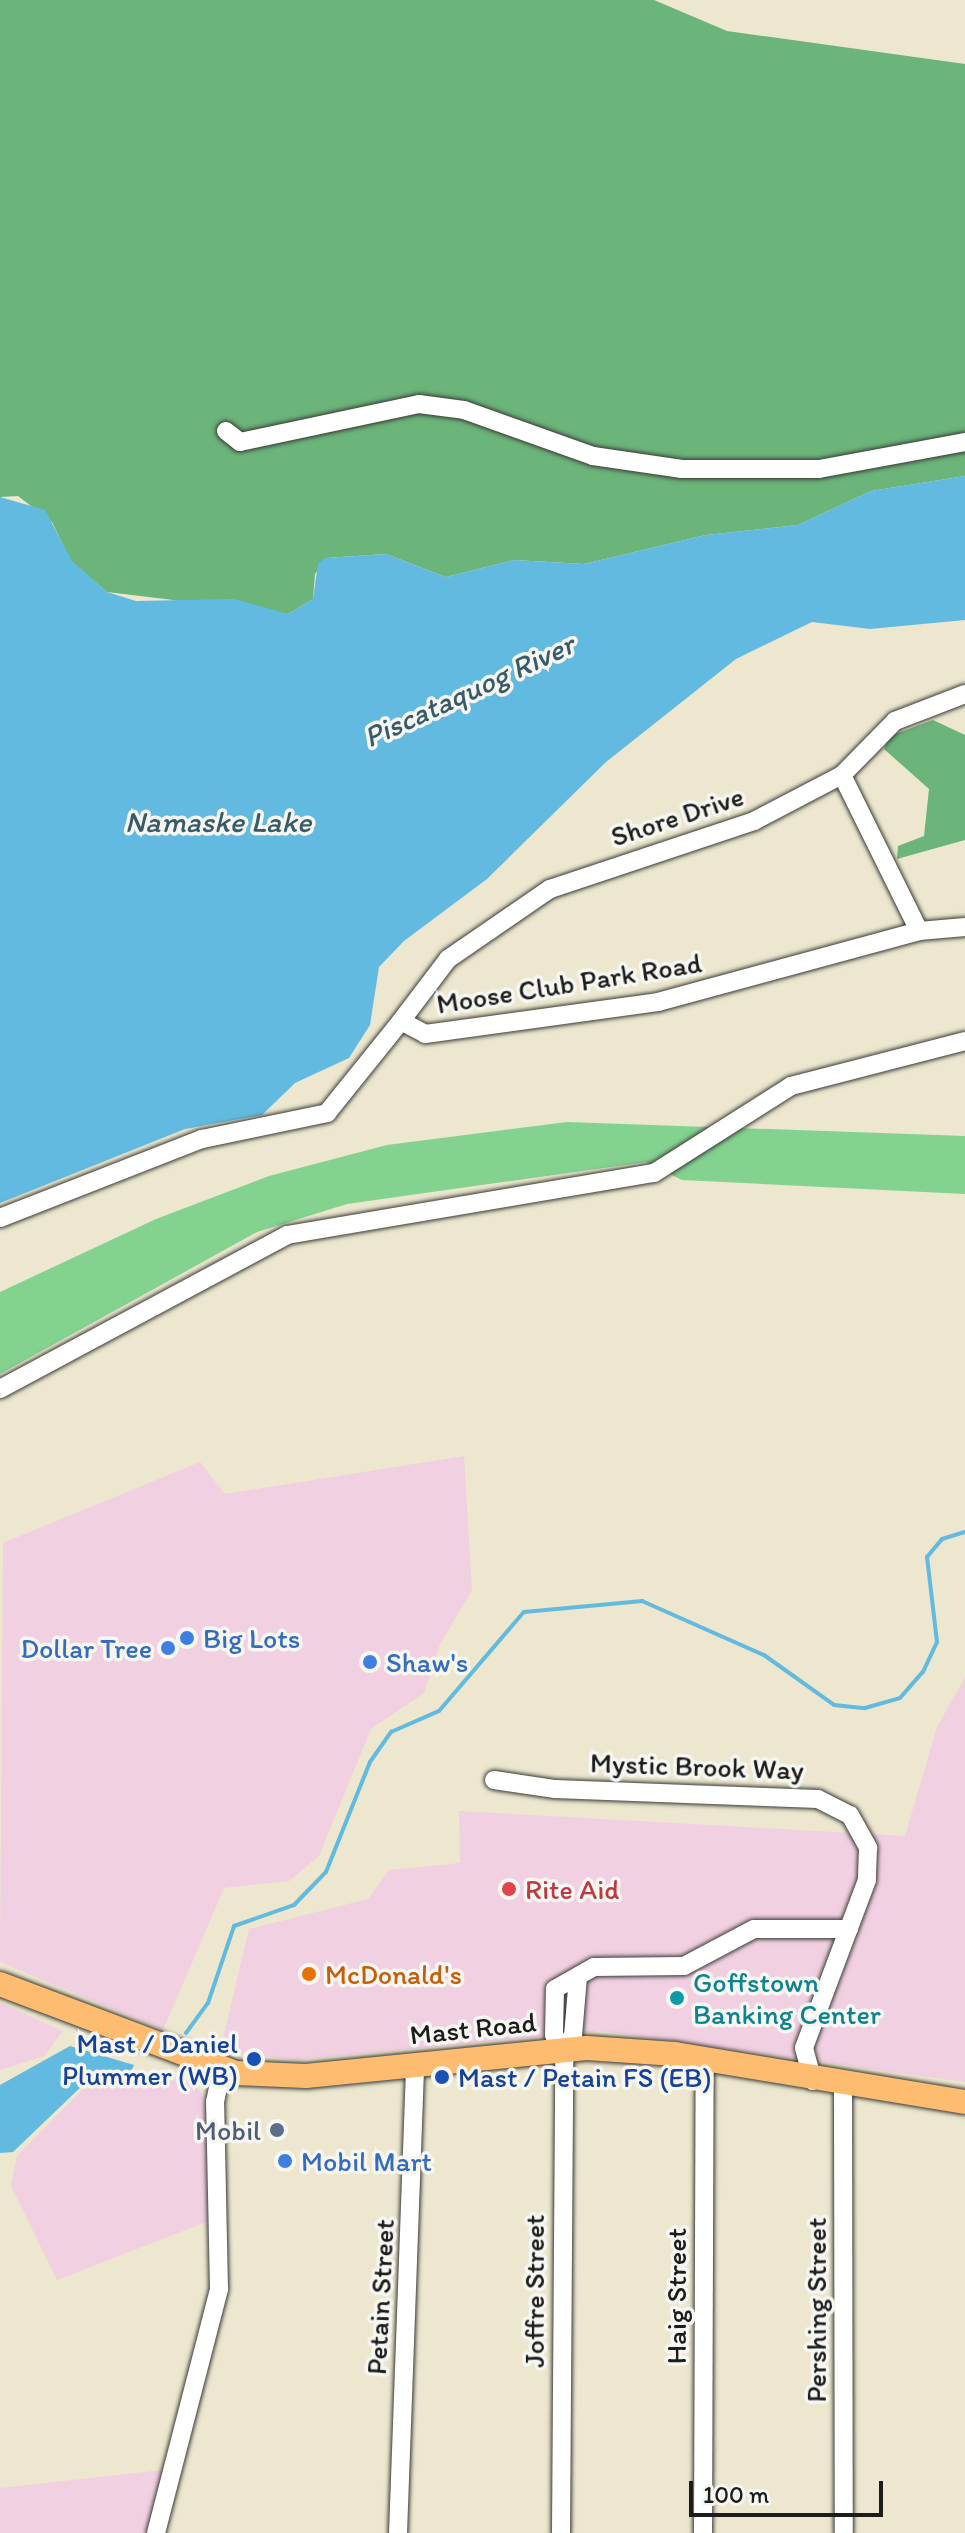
<!DOCTYPE html>
<style>
body{margin:0}
#map{position:relative;width:965px;height:2533px;overflow:hidden;background:#ece7ce;font-family:Itim,sans-serif}
div>[style]{position:absolute}
.built>*{inset:0;background:#f1d0e2}
.green>*{inset:0;background:#84d290}
.forest>*{inset:0;background:#6bb47a}
.water>*{inset:0;background:#63bae0}
.stream>*{height:4px;margin:-2px;padding:0 2px;transform-origin:2px;border-radius:2px;background:#63bae0}
.roads{filter:drop-shadow(0 0 2px #3b3a37) drop-shadow(0 0 2px #3b3a37)}
.minor>*{height:18px;margin:-9px;padding:0 9px;transform-origin:9px;border-radius:9px;background:#fff}
.major>*{height:24px;margin:-12px;padding:0 12px;transform-origin:12px;border-radius:12px;background:#fdbc70}
.dots>*{width:22px;height:22px;translate:-50% -50%;box-sizing:border-box;border:4px solid #f6f6f2;border-radius:50%}
span{translate:-50% -50%;white-space:nowrap;text-align:center;line-height:1.15;-webkit-text-stroke:7px #f6f6f2;paint-order:stroke}
.street-label{font-size:28px;color:#1c1c1c}
.shop-label{font-size:28px;color:#366cbe}
.left{translate:0 -50%;text-align:left}
.right{translate:-100% -50%;text-align:right}
.health-label{font-size:28px;color:#be3a42}
.food-label{font-size:28px;color:#c56008}
.culture-label{font-size:28px;color:#0d838f}
.transit-label{font-size:28px;color:#164399}
.service-label{font-size:28px;color:#4e5e75}
.water-label{font-size:30px;color:#385b6a;font-style:italic}
.scale{position:absolute;left:689px;top:2481px;width:194px;height:36px;box-sizing:border-box;border:4px solid #1c1c1c;border-top:0;padding-left:10px;font-size:24px;line-height:28px;white-space:nowrap;color:#1c1c1c;-webkit-text-stroke:6px #f6f6f2;paint-order:stroke}
</style>
<div id="map">
<div class="built">
<div style="clip-path:polygon(464px 1456px,472px 1590px,440px 1644px,424px 1693px,371px 1729px,319px 1856px,289px 1881px,224px 1888px,163px 2030px,0 1962px,3px 1543px,200px 1462px,225px 1494px)"></div>
<div style="clip-path:polygon(965px 1677px,965px 2082px,600px 2031px,296px 2060px,220px 2051px,249px 1929px,368px 1899px,389px 1870px,460px 1863px,459px 1811px,905px 1836px,937px 1727px)"></div>
<div style="clip-path:polygon(0 2003px,5px 2005px,63px 2031px,44px 2056px,0 2070px)"></div>
<div style="clip-path:polygon(179px 2080px,194px 2083px,203px 2095px,214px 2219px,57px 2280px,11px 2186px,17px 2156px,83px 2089px)"></div>
<div style="clip-path:polygon(163px 2470px,149px 2533px,0 2533px,0 2488px)"></div>
</div>
<div class="green">
<div style="clip-path:polygon(567px 1122px,965px 1136px,965px 1194px,682px 1180px,646px 1162px,347px 1204px,257px 1232px,0 1374px,0 1292px,156px 1219px,269px 1176px,387px 1145px)"></div>
</div>
<div class="forest">
<div style="clip-path:polygon(0 0,654px 0,727px 31px,965px 64px,965px 476px,871px 491px,798px 525px,706px 535px,584px 564px,514px 560px,446px 577px,386px 554px,326px 558px,315px 574px,313px 599px,288px 614px,107px 592px,71px 561px,52px 522px,18px 496px,0 497px)"></div>
<div style="clip-path:polygon(933px 720px,965px 735px,965px 840px,897px 859px,898px 846px,924px 836px,929px 789px,884px 749px,890px 736px)"></div>
</div>
<div class="water">
<div style="clip-path:polygon(965px 476px,965px 620px,870px 629px,812px 622px,736px 659px,606px 762px,487px 879px,404px 941px,379px 967px,370px 1025px,349px 1058px,295px 1083px,262px 1115px,185px 1129px,0 1203px,0 497px,45px 510px,72px 561px,107px 592px,136px 601px,234px 599px,288px 614px,313px 599px,318px 563px,326px 558px,386px 554px,446px 577px,514px 560px,584px 564px,706px 535px,798px 525px,871px 491px)"></div>
<div style="clip-path:polygon(70px 2046px,134px 2065px,126px 2084px,85px 2083px,13px 2152px,0 2153px,0 2085px)"></div>
</div>
<div class="stream">
<div style="left:186px;top:2033px;width:37px;rotate:-54deg"></div>
<div style="left:208px;top:2003px;width:81px;rotate:-71.3deg"></div>
<div style="left:234px;top:1926px;width:64px;rotate:-19.3deg"></div>
<div style="left:294px;top:1905px;width:46px;rotate:-45.9deg"></div>
<div style="left:326px;top:1872px;width:118px;rotate:-68.2deg"></div>
<div style="left:370px;top:1762px;width:37px;rotate:-55deg"></div>
<div style="left:391px;top:1732px;width:52px;rotate:-23.6deg"></div>
<div style="left:439px;top:1711px;width:130px;rotate:-49.4deg"></div>
<div style="left:524px;top:1612px;width:119px;rotate:-5.3deg"></div>
<div style="left:642px;top:1601px;width:133px;rotate:23.9deg"></div>
<div style="left:764px;top:1655px;width:86px;rotate:35.5deg"></div>
<div style="left:834px;top:1705px;width:31px;rotate:6deg"></div>
<div style="left:865px;top:1708px;width:36px;rotate:-16deg"></div>
<div style="left:900px;top:1698px;width:35px;rotate:-49deg"></div>
<div style="left:923px;top:1672px;width:33px;rotate:-65deg"></div>
<div style="left:937px;top:1642px;width:86px;rotate:-96.7deg"></div>
<div style="left:927px;top:1557px;width:23px;rotate:-50deg"></div>
<div style="left:942px;top:1539px;width:24px;rotate:-17deg"></div>
<div style="left:128px;top:2074px;width:23px;rotate:5deg"></div>
</div>
<div class="roads">
<div class="minor">
<div style="left:226px;top:431px;width:18px;rotate:38deg"></div>
<div style="left:240px;top:442px;width:183px;rotate:-12deg"></div>
<div style="left:419px;top:404px;width:45px;rotate:7.6deg"></div>
<div style="left:464px;top:410px;width:137px;rotate:19.6deg"></div>
<div style="left:593px;top:456px;width:90px;rotate:8.3deg"></div>
<div style="left:682px;top:469px;width:137px"></div>
<div style="left:819px;top:469px;width:148px;rotate:-10.5deg"></div>
<div style="left:842px;top:775px;width:174px;rotate:63.7deg"></div>
<div style="left:401px;top:1021px;width:78px;rotate:-52.8deg"></div>
<div style="left:448px;top:959px;width:124px;rotate:-34.5deg"></div>
<div style="left:550px;top:889px;width:215px;rotate:-18.4deg"></div>
<div style="left:754px;top:821px;width:99px;rotate:-27.6deg"></div>
<div style="left:842px;top:775px;width:76px;rotate:-45.5deg"></div>
<div style="left:895px;top:721px;width:75px;rotate:-21.1deg"></div>
<div style="left:0;top:1218px;width:217px;rotate:-21.4deg"></div>
<div style="left:202px;top:1139px;width:128px;rotate:-11.7deg"></div>
<div style="left:327px;top:1113px;width:118px;rotate:-51.2deg"></div>
<div style="left:401px;top:1021px;width:27px;rotate:28deg"></div>
<div style="left:425px;top:1034px;width:235px;rotate:-7.8deg"></div>
<div style="left:658px;top:1002px;width:270px;rotate:-15.2deg"></div>
<div style="left:919px;top:931px;width:46px;rotate:-5deg"></div>
<div style="left:0;top:1389px;width:326px;rotate:-28.2deg"></div>
<div style="left:287px;top:1235px;width:372px;rotate:-9.6deg"></div>
<div style="left:654px;top:1173px;width:162px;rotate:-32.4deg"></div>
<div style="left:791px;top:1086px;width:180px;rotate:-14.5deg"></div>
<div style="left:494px;top:1780px;width:62px;rotate:8.4deg"></div>
<div style="left:555px;top:1789px;width:263px;rotate:2.2deg"></div>
<div style="left:818px;top:1799px;width:36px;rotate:27deg"></div>
<div style="left:850px;top:1815px;width:38px;rotate:61deg"></div>
<div style="left:868px;top:1848px;width:32px;rotate:92deg"></div>
<div style="left:867px;top:1880px;width:179px;rotate:110.6deg"></div>
<div style="left:804px;top:2048px;width:34px;rotate:75deg"></div>
<div style="left:564px;top:2049px;width:17px;rotate:-126deg"></div>
<div style="left:554px;top:2035px;width:46px;rotate:-88.8deg"></div>
<div style="left:555px;top:1989px;width:45px;rotate:-29.4deg"></div>
<div style="left:594px;top:1967px;width:90px;rotate:-0.6deg"></div>
<div style="left:684px;top:1966px;width:79px;rotate:-27.9deg"></div>
<div style="left:754px;top:1929px;width:95px"></div>
<div style="left:564px;top:2049px;width:16px;rotate:-55deg"></div>
<div style="left:573px;top:2036px;width:60px;rotate:-85.2deg"></div>
<div style="left:843px;top:2087px;width:446px;rotate:89.9deg"></div>
<div style="left:156px;top:2533px;width:252px;rotate:-75.5deg"></div>
<div style="left:219px;top:2289px;width:187px;rotate:-91.2deg"></div>
<div style="left:215px;top:2102px;width:33px;rotate:-78deg"></div>
<div style="left:398px;top:2533px;width:468px;rotate:-87.9deg"></div>
<div style="left:561px;top:2533px;width:484px;rotate:-89.6deg"></div>
<div style="left:703px;top:2533px;width:474px;rotate:-89.8deg"></div>
</div>
<div class="major">
<div style="left:0;top:1984px;width:252px;rotate:20.7deg"></div>
<div style="left:236px;top:2073px;width:70px;rotate:2.5deg"></div>
<div style="left:306px;top:2076px;width:282px;rotate:-5.7deg"></div>
<div style="left:587px;top:2048px;width:88px;rotate:3.9deg"></div>
<div style="left:675px;top:2054px;width:294px;rotate:9.4deg"></div>
</div>
</div>
<div class="dots">
<div style="left:187px;top:1638px;background:#3f7fe0"></div>
<div style="left:168px;top:1648px;background:#3f7fe0"></div>
<div style="left:370px;top:1662px;background:#3f7fe0"></div>
<div style="left:509px;top:1889px;background:#e0444e"></div>
<div style="left:309px;top:1974px;background:#e8710a"></div>
<div style="left:677px;top:1998px;background:#0f9aa8"></div>
<div style="left:254px;top:2059px;background:#1a4fb4"></div>
<div style="left:442px;top:2077px;background:#1a4fb4"></div>
<div style="left:277px;top:2130px;background:#5c6f8a"></div>
<div style="left:285px;top:2161px;background:#3f7fe0"></div>
</div>
<div class="street-label">
<span style="left:677px;top:816px;rotate:-18deg">Shore Drive</span>
<span style="left:569px;top:983px;rotate:-9deg">Moose Club Park Road</span>
<span style="left:697px;top:1766px;rotate:2deg">Mystic Brook Way</span>
<span style="left:473px;top:2028px;rotate:-6deg">Mast Road</span>
<span style="left:534px;top:2291px;rotate:-90deg">Joffre Street</span>
<span style="left:676px;top:2296px;rotate:-90deg">Haig Street</span>
<span style="left:380px;top:2297px;rotate:-87deg">Petain Street</span>
<span style="left:816px;top:2310px;rotate:-90deg">Pershing Street</span>
</div>
<div class="shop-label">
<span class="left" style="left:203px;top:1638px">Big Lots</span>
<span class="right" style="left:152px;top:1648px">Dollar Tree</span>
<span class="left" style="left:386px;top:1662px">Shaw's</span>
<span class="left" style="left:301px;top:2161px">Mobil Mart</span>
</div>
<div class="health-label">
<span class="left" style="left:525px;top:1889px">Rite Aid</span>
</div>
<div class="food-label">
<span class="left" style="left:325px;top:1974px">McDonald's</span>
</div>
<div class="culture-label">
<span class="left" style="left:693px;top:1998px">Goffstown<br>Banking Center</span>
</div>
<div class="transit-label">
<span class="right" style="left:238px;top:2059px">Mast / Daniel<br>Plummer (WB)</span>
<span class="left" style="left:458px;top:2077px">Mast / Petain FS (EB)</span>
</div>
<div class="service-label">
<span class="right" style="left:261px;top:2130px">Mobil</span>
</div>
<div class="water-label">
<span style="left:469px;top:691px;rotate:-25deg">Piscataquog River</span>
<span style="left:218px;top:822px">Namaske Lake</span>
</div>
<div class="scale">100 m</div>
</div>
